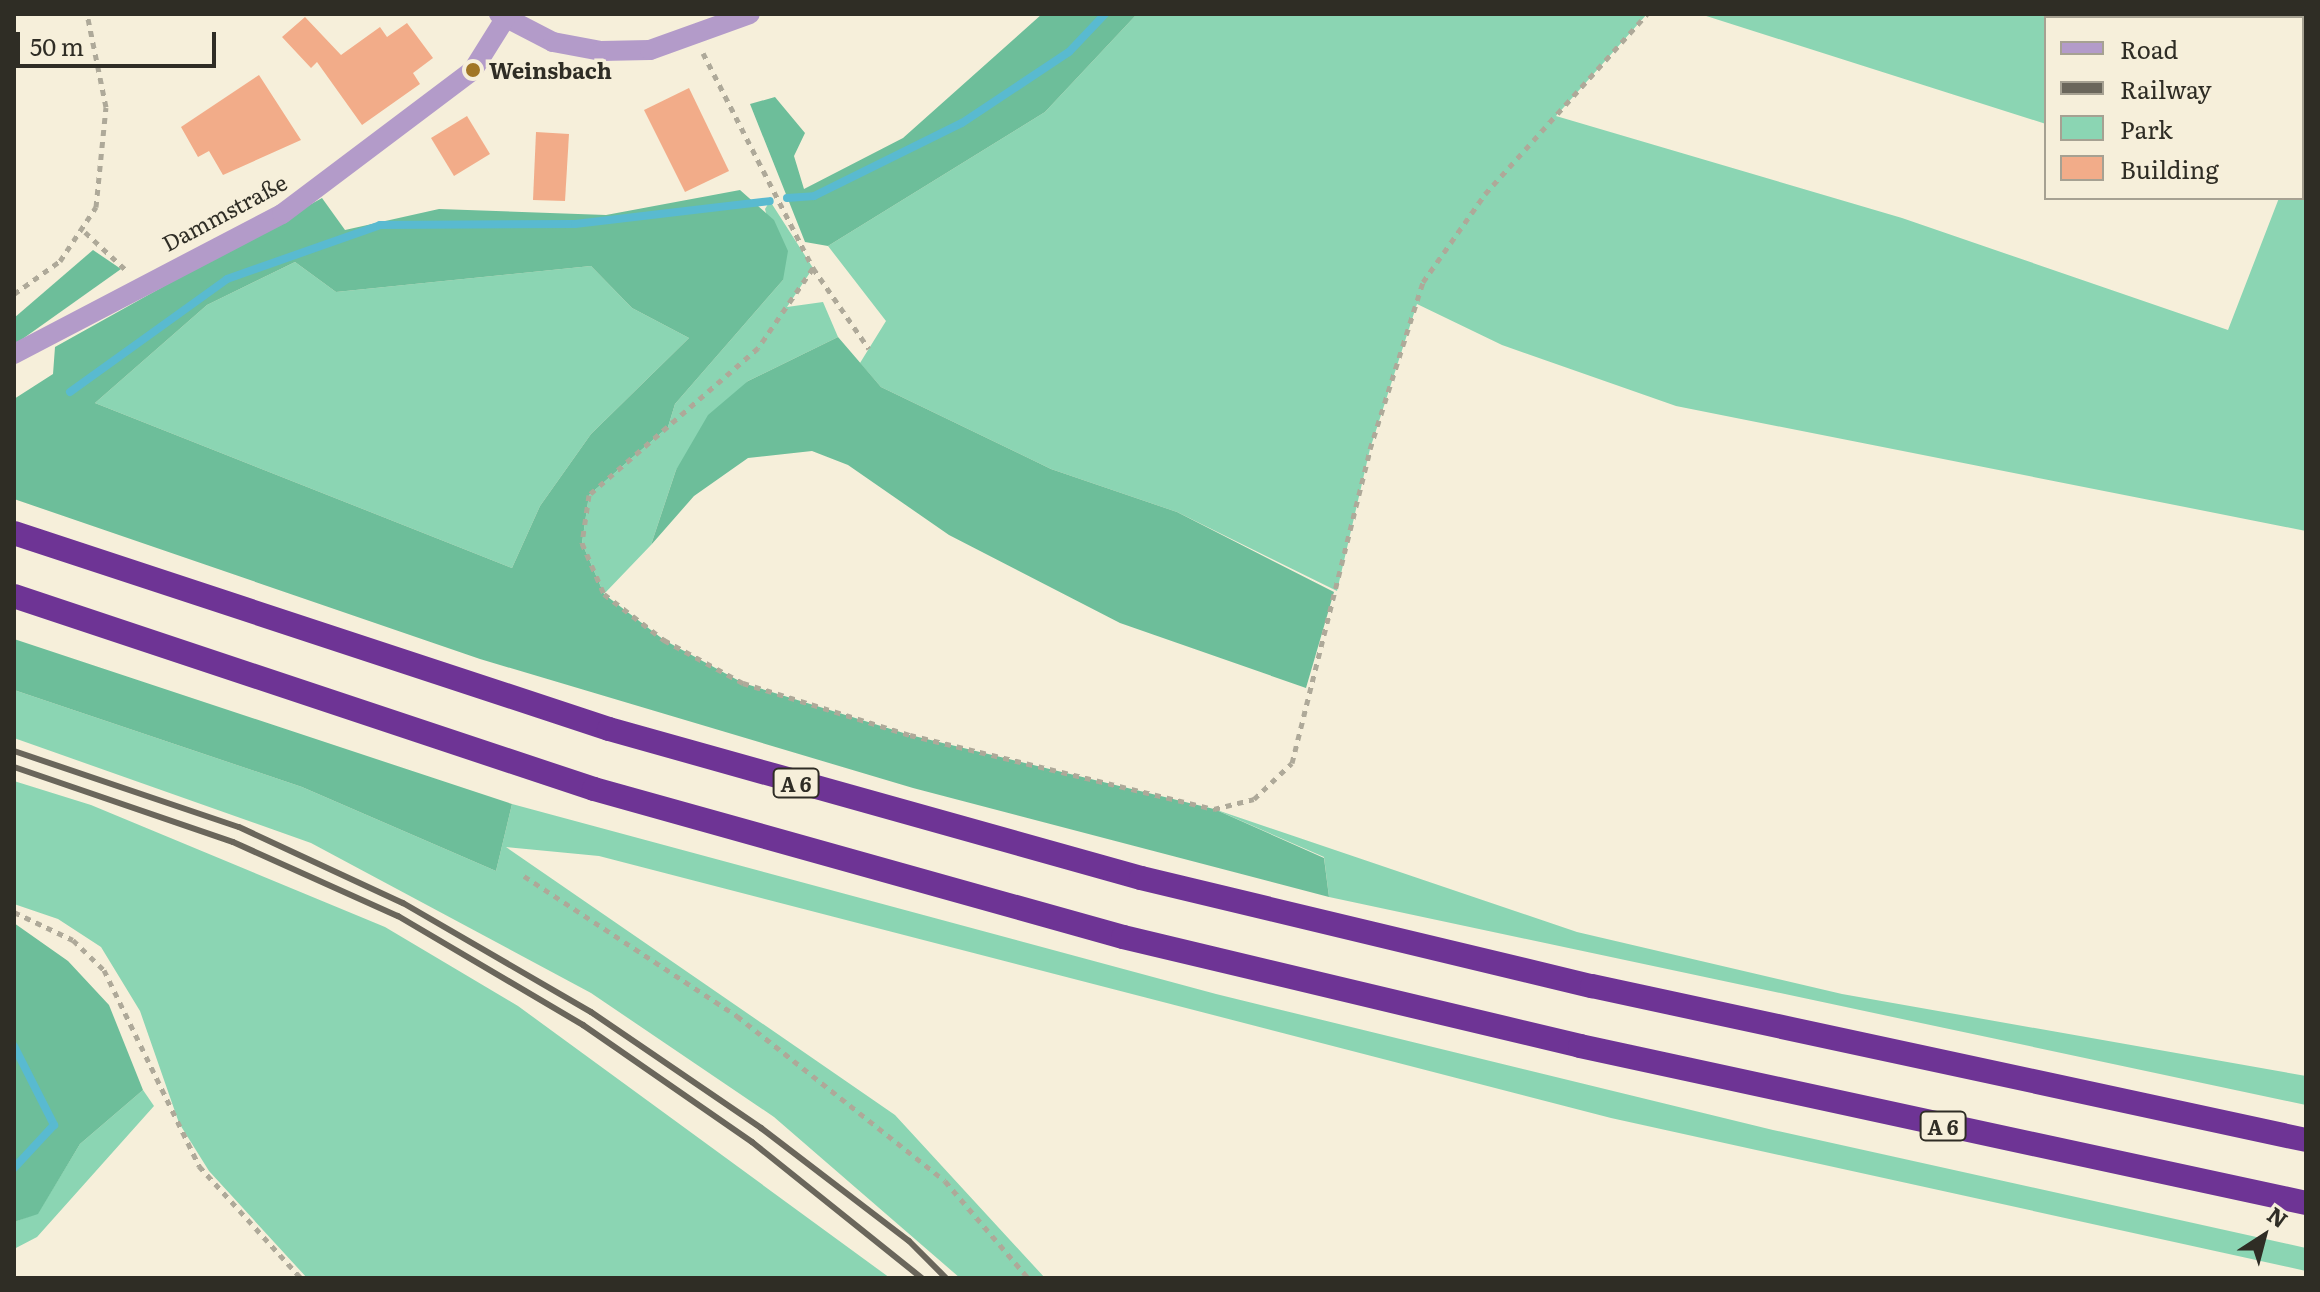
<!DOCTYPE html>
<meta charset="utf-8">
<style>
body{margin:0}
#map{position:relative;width:2320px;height:1292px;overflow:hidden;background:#f6efda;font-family:Literata,serif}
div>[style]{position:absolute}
.green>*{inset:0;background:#8bd5b3}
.forest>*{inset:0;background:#6dbe9a}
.stream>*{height:8px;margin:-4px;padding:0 4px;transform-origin:4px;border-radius:4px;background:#59bad0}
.building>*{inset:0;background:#f2ac89}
.path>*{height:5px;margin-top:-2.5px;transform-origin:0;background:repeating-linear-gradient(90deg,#aea999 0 6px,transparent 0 12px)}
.tertiary>*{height:20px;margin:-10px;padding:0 10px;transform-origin:10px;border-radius:10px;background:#b39bc9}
.motorway>*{height:24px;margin:-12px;padding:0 12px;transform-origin:12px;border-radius:12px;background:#6e3495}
.rail>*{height:6px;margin:-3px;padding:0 3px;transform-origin:3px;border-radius:3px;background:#6a665b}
.dots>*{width:22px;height:22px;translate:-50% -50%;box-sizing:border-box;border:4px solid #f6efda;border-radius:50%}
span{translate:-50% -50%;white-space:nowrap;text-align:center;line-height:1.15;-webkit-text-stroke:7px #f6efda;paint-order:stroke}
.shield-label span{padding:2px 6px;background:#f6efda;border:2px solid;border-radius:6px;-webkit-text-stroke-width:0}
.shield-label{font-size:20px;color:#2f2d25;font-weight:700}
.poi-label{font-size:22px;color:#2f2d25;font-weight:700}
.left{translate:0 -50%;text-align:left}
.street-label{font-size:22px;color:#2f2d25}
.frame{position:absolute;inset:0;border:16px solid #2f2d25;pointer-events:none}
.legend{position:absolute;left:2044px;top:16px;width:260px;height:184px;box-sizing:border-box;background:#f6efda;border:2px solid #a6a192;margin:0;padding:10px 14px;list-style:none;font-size:24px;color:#2f2d25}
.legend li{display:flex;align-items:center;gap:16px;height:40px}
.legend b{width:40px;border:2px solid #a6a192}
.north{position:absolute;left:2224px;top:1196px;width:80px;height:80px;-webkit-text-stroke:6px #f6efda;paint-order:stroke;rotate:36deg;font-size:22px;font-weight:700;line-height:32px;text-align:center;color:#2f2d25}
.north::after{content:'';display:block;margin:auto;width:28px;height:36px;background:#2f2d25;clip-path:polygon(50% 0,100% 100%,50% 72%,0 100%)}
.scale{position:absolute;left:16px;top:32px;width:200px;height:36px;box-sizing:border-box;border:4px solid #2f2d25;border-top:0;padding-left:10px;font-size:24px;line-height:28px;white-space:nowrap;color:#2f2d25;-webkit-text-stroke:6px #f6efda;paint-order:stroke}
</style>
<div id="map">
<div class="green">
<div style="clip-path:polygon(1137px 14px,1647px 14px,1556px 116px,1902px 218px,2228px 330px,2279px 198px,2302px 198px,2302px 18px,2046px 18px,2046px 124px,1700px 14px,2306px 14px,2306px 531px,1676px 406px,1502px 345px,1417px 304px,1370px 449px,1337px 591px,1177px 512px,1051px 469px,881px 387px,860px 363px,886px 321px,828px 246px,1045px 112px)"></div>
<div style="clip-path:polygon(770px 201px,813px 268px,787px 307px,823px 302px,838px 337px,748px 381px,676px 470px,651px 545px,604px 594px,582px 543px,589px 495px,668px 427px,675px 404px,783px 280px,765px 209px)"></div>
<div style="clip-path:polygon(295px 262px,336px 292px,591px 266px,632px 308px,689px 338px,591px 434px,540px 506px,512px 568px,95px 403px,207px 305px)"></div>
<div style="clip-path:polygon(14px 690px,302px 787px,496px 871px,512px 804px,1216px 994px,1773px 1130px,2306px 1248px,2306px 1271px,1611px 1118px,599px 856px,506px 847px,895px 1115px,1045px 1278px,960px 1278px,774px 1117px,591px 993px,311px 843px,14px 738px)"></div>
<div style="clip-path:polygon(14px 781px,91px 805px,385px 927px,518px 1006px,890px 1278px,307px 1278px,209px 1171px,179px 1123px,140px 1011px,101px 947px,58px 919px,14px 904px)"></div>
<div style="clip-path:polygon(1214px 809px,1577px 932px,1842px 994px,2306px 1076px,2306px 1105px,1329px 897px,1324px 857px)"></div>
<div style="clip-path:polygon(143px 1090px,154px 1106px,37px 1237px,14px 1249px,14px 1222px,38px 1213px,80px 1144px)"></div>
</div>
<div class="forest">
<div style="clip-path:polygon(1042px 14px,1137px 14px,1045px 112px,828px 246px,805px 242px,750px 104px,775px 97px,805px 133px,794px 156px,804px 189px,903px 138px)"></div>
<div style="clip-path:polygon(evenodd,740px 190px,774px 220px,788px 251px,783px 280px,675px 404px,668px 427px,589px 495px,582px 543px,604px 594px,664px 640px,743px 683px,910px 735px,1214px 809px,1324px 858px,1329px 897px,913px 788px,480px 659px,14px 499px,14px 399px,53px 374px,55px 347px,322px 198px,345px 230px,439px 209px,606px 215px,740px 190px,295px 262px,336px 292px,591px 266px,632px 308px,689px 338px,591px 434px,540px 506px,512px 568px,95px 403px,207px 305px,295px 262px)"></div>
<div style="clip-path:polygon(93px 250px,121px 269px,14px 345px,14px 318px)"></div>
<div style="clip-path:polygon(838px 337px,881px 387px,1051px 469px,1177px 512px,1334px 592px,1306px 688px,1120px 623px,949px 535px,848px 465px,812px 451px,748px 458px,694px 496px,651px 545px,676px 470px,708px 415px,748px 381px)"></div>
<div style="clip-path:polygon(14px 639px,512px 804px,496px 871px,302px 787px,14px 690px)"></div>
<div style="clip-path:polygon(14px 923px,68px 961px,109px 1005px,143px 1090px,80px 1144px,38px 1214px,14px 1222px)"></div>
</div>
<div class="stream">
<div style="left:2284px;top:14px;width:8px;rotate:30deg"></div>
<div style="left:2302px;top:25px;width:4px;rotate:27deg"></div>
<div style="left:787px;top:198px;width:27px;rotate:-4deg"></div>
<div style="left:814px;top:196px;width:165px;rotate:-26.3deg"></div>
<div style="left:962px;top:123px;width:128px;rotate:-33.6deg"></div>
<div style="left:1069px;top:52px;width:52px;rotate:-46.5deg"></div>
<div style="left:70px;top:392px;width:193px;rotate:-35.7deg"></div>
<div style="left:227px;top:279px;width:162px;rotate:-19.4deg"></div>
<div style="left:380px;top:225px;width:195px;rotate:-0.3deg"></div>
<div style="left:575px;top:224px;width:196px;rotate:-6.7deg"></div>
<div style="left:14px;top:1046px;width:89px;rotate:63.1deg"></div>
<div style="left:54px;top:1125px;width:59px;rotate:132.9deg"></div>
</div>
<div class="building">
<div style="clip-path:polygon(305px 17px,341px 55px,380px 27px,387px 37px,407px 23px,433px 58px,413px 73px,420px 84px,362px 125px,317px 62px,311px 68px,282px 37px)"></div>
<div style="clip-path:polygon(259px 75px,301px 140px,223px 175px,209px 151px,198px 157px,181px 127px)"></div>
<div style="clip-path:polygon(689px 88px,729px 171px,685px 192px,644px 110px)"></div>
<div style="clip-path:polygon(467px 116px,490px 154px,454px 176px,431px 138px)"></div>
<div style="clip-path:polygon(536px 132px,569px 134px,565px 201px,533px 200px)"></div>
</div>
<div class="path">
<div style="left:703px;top:53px;width:242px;rotate:62.9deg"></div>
<div style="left:813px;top:268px;width:97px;rotate:124.5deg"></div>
<div style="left:758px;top:348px;width:224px;rotate:139deg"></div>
<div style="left:589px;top:495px;width:49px;rotate:98.3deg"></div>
<div style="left:582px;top:543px;width:56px;rotate:66.7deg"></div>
<div style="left:604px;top:594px;width:76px;rotate:37.5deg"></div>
<div style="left:664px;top:640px;width:90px;rotate:28.6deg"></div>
<div style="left:743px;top:683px;width:175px;rotate:17.3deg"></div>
<div style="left:910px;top:735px;width:313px;rotate:13.7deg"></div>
<div style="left:1214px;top:809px;width:41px;rotate:-14deg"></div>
<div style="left:1254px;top:799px;width:52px;rotate:-43.5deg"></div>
<div style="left:1292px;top:763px;width:324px;rotate:-76deg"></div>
<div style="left:1370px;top:449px;width:175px;rotate:-72.4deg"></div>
<div style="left:1423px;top:282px;width:108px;rotate:-54.8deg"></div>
<div style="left:1485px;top:194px;width:242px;rotate:-48deg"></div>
<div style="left:85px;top:232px;width:59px;rotate:42.9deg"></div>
<div style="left:813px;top:268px;width:98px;rotate:55.3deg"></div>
<div style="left:14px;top:294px;width:57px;rotate:-35.7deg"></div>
<div style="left:60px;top:261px;width:65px;rotate:-56.3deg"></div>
<div style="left:96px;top:207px;width:100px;rotate:-84.3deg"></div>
<div style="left:106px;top:107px;width:95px;rotate:-101.5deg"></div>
<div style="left:524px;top:876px;width:255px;rotate:33.3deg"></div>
<div style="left:737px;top:1016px;width:265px;rotate:38.4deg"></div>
<div style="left:945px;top:1181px;width:128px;rotate:49.4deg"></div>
<div style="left:14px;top:912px;width:65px;rotate:25.4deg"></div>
<div style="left:73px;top:940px;width:43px;rotate:44.1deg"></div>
<div style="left:104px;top:970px;width:218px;rotate:64.1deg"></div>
<div style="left:199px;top:1166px;width:151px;rotate:47.7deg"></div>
</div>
<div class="tertiary">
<div style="left:499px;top:14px;width:61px;rotate:27.4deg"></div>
<div style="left:553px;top:42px;width:49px;rotate:10.6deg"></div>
<div style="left:601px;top:51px;width:49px;rotate:-1.2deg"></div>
<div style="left:650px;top:50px;width:106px;rotate:-19.8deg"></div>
<div style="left:14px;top:354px;width:302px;rotate:-27.6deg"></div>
<div style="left:282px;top:214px;width:239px;rotate:-37deg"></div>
<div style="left:473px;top:70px;width:60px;rotate:-57.9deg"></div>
</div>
<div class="motorway">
<div style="left:14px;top:533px;width:626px;rotate:18.23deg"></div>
<div style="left:609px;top:729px;width:552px;rotate:15.65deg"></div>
<div style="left:1141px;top:878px;width:464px;rotate:13.5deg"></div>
<div style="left:1592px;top:986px;width:730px;rotate:12.17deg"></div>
<div style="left:14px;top:596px;width:611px;rotate:18.41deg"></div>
<div style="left:594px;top:789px;width:549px;rotate:15.63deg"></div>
<div style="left:1123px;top:937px;width:470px;rotate:13.4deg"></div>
<div style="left:1580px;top:1046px;width:743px;rotate:12.2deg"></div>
</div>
<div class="rail">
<div style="left:14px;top:751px;width:237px;rotate:18.7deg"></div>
<div style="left:239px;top:827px;width:181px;rotate:24.9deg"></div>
<div style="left:403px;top:903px;width:217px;rotate:30.1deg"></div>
<div style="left:591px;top:1012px;width:206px;rotate:34.3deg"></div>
<div style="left:761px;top:1128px;width:186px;rotate:37.4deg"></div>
<div style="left:909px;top:1241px;width:52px;rotate:45deg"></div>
<div style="left:14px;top:767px;width:231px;rotate:18.9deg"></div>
<div style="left:233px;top:842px;width:181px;rotate:24.2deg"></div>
<div style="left:398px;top:916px;width:215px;rotate:30.5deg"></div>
<div style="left:583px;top:1025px;width:206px;rotate:34.7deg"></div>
<div style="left:752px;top:1142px;width:218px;rotate:38.7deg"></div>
</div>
<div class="dots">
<div style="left:473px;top:70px;background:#a17626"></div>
</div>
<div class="shield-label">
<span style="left:796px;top:783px">A 6</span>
<span style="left:1943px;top:1126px">A 6</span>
</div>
<div class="poi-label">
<span class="left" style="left:489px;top:70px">Weinsbach</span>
</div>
<div class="street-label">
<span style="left:224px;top:212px;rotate:-28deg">Dammstraße</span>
</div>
<div class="frame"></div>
<ul class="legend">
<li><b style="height:10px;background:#b39bc9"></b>Road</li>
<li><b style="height:10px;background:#6a665b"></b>Railway</li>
<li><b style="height:22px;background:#8bd5b3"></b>Park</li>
<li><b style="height:22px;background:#f2ac89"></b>Building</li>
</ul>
<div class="north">N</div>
<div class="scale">50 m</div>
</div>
